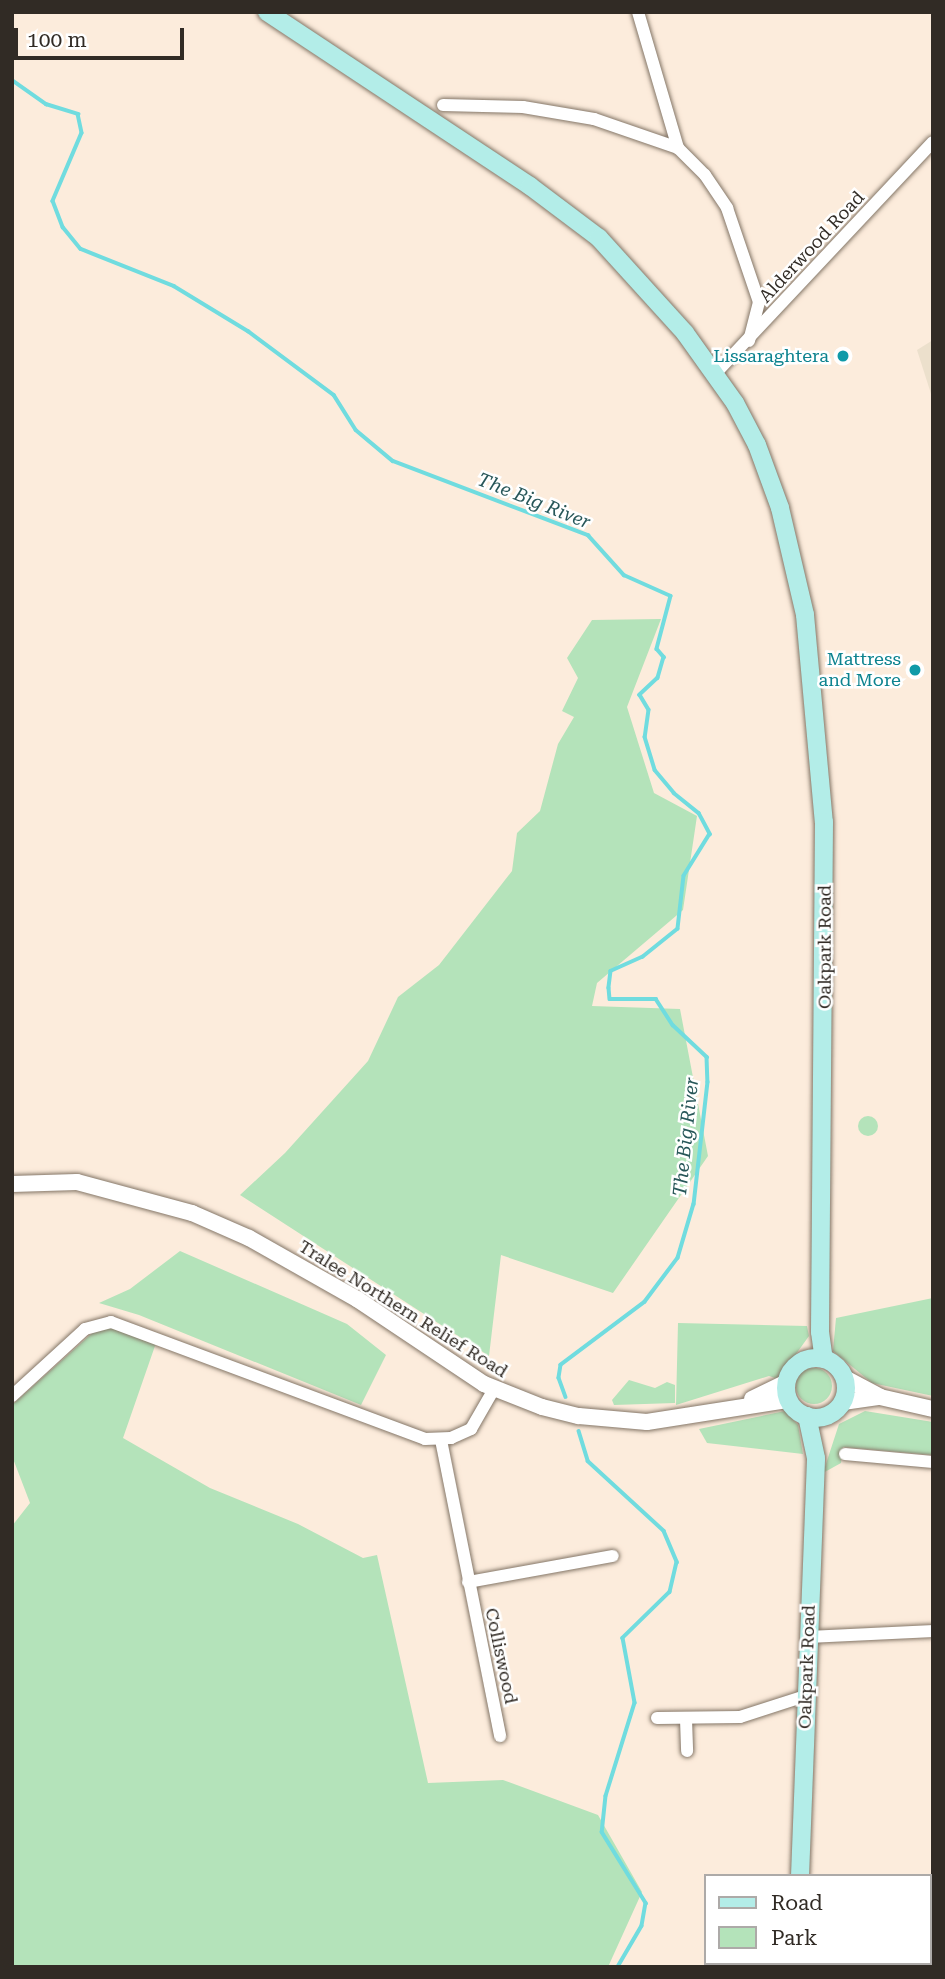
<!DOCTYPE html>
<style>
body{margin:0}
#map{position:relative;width:945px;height:1979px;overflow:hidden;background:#fcecdc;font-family:"Roboto Serif",serif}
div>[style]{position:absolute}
.education>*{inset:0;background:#ece0cc}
.green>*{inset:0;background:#b4e3ba}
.round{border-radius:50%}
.stream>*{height:3.5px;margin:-1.75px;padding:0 1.75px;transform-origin:1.75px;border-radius:1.75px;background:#70dcdf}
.roads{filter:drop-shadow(0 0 2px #847667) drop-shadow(0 0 2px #847667)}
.minor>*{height:12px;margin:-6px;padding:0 6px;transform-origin:6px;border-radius:6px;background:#fff}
.tertiary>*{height:16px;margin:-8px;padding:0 8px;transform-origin:8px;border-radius:8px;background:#fff}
.secondary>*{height:18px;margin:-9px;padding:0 9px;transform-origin:9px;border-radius:9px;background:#b3ede8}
.secondary>.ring{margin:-9px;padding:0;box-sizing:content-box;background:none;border:18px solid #b3ede8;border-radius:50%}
.dots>*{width:19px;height:19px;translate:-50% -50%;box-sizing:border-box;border:4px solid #fff;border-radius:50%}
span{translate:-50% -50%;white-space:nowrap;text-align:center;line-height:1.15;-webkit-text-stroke:5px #fff;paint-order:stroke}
.street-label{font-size:18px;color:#312b25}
.culture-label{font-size:18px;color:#0d838f}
.right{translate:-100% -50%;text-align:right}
.water-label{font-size:19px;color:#285759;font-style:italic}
.frame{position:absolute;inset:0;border:14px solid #312b25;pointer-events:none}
.legend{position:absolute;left:704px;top:1874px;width:228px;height:91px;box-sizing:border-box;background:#fff;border:2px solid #adaaa8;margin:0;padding:9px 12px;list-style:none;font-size:21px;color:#312b25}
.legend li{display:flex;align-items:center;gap:14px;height:35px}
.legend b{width:35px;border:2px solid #adaaa8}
.scale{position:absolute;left:14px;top:28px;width:170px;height:32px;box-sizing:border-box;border:4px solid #312b25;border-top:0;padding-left:9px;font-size:21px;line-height:24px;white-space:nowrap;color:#312b25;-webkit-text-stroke:5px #fff;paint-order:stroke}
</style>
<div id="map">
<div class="education">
<div style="clip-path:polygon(933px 340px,933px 400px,917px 350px)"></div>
</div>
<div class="green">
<div style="clip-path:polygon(661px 619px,627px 707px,654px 793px,697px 816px,683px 910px,597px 983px,592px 1006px,680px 1009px,708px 1156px,613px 1293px,501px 1255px,489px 1356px,240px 1195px,285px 1153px,368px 1061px,398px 997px,439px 965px,512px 871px,517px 833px,540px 811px,558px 744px,574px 717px,562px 711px,578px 678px,567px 658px,592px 620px)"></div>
<div class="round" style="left:858px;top:1116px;width:20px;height:20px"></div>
<div style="clip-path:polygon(180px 1251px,347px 1324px,386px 1355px,361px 1405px,139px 1315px,99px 1303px,130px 1289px)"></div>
<div style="clip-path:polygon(933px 1298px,933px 1396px,872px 1383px,833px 1351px,836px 1318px)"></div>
<div style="clip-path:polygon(678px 1323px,807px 1326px,809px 1336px,778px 1379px,769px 1376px,676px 1405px)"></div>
<div style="clip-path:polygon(99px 1327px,121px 1328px,156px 1343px,123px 1438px,210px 1488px,298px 1524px,363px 1558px,377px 1555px,428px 1783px,503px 1780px,598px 1815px,642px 1892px,608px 1967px,12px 1967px,12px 1526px,30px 1503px,12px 1456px,12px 1405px)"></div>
<div class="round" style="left:796px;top:1368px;width:36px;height:36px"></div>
<div style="clip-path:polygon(629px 1380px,655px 1388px,667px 1382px,675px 1385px,675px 1403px,614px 1405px,612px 1400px)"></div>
<div style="clip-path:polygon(785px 1411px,798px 1425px,803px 1454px,707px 1443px,699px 1429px)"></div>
<div style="clip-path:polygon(865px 1411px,933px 1422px,933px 1455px,843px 1447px,841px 1463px,823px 1473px,839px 1424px)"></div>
</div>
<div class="stream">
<div style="left:12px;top:80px;width:42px;rotate:35.2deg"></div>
<div style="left:46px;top:104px;width:34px;rotate:17deg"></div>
<div style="left:78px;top:114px;width:19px;rotate:78deg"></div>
<div style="left:82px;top:133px;width:74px;rotate:113.1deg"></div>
<div style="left:53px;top:201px;width:28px;rotate:69deg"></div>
<div style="left:63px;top:227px;width:28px;rotate:51deg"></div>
<div style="left:81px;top:249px;width:100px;rotate:21.7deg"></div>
<div style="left:174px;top:286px;width:87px;rotate:31.3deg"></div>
<div style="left:248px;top:331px;width:107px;rotate:36.7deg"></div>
<div style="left:334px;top:395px;width:41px;rotate:57.8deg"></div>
<div style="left:356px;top:430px;width:48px;rotate:40deg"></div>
<div style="left:393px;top:461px;width:209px;rotate:20.8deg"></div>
<div style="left:588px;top:535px;width:54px;rotate:48deg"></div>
<div style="left:624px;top:575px;width:51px;rotate:24.1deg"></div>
<div style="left:671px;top:596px;width:55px;rotate:104.8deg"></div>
<div style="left:657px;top:649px;width:11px;rotate:49deg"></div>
<div style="left:664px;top:657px;width:22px;rotate:106deg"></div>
<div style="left:658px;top:678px;width:25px;rotate:137deg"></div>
<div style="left:640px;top:695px;width:17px;rotate:59deg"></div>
<div style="left:649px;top:710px;width:27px;rotate:98deg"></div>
<div style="left:645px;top:737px;width:34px;rotate:73deg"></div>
<div style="left:655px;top:770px;width:30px;rotate:50deg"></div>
<div style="left:674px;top:793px;width:32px;rotate:39deg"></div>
<div style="left:699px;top:813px;width:24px;rotate:62deg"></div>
<div style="left:710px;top:834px;width:49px;rotate:121.8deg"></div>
<div style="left:684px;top:876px;width:53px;rotate:96.5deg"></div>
<div style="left:678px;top:929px;width:45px;rotate:141.3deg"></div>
<div style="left:643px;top:957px;width:35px;rotate:156deg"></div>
<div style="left:611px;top:971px;width:17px;rotate:97deg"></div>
<div style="left:609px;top:988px;width:11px;rotate:85deg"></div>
<div style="left:610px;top:999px;width:46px"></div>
<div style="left:656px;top:999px;width:31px;rotate:57deg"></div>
<div style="left:673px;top:1025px;width:47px;rotate:43.3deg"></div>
<div style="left:707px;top:1057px;width:25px;rotate:88deg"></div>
<div style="left:708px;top:1082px;width:123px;rotate:96.5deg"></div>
<div style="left:694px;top:1204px;width:56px;rotate:106.5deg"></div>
<div style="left:678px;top:1258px;width:55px;rotate:126.9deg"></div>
<div style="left:645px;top:1302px;width:105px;rotate:143.1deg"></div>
<div style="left:561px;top:1365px;width:13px;rotate:99deg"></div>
<div style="left:559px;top:1378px;width:20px;rotate:70deg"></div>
<div style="left:579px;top:1431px;width:31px;rotate:73deg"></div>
<div style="left:588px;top:1461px;width:103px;rotate:42.6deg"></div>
<div style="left:664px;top:1531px;width:34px;rotate:67deg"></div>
<div style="left:677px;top:1562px;width:31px;rotate:103deg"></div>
<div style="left:670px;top:1592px;width:66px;rotate:135.6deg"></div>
<div style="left:623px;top:1638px;width:66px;rotate:79.5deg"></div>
<div style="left:635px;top:1703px;width:97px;rotate:107.3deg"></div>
<div style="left:606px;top:1796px;width:36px;rotate:96deg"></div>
<div style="left:602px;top:1832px;width:84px;rotate:58.2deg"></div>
<div style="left:646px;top:1903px;width:23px;rotate:100deg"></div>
<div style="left:642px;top:1926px;width:48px;rotate:120.3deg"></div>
</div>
<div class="roads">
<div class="minor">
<div style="left:638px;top:12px;width:142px;rotate:73.6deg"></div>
<div style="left:443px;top:105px;width:80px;rotate:1.4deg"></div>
<div style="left:523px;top:107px;width:72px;rotate:9.6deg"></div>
<div style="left:594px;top:119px;width:89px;rotate:19deg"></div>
<div style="left:678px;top:148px;width:38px;rotate:45deg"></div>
<div style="left:705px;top:175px;width:40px;rotate:56deg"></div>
<div style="left:727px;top:208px;width:99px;rotate:71.2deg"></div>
<div style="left:759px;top:302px;width:40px;rotate:104.4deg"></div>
<div style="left:715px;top:374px;width:318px;rotate:-46.8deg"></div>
<div style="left:12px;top:1396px;width:99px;rotate:-42.5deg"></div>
<div style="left:85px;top:1329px;width:27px;rotate:-15deg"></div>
<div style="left:111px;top:1322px;width:335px;rotate:20.4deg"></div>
<div style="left:425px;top:1439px;width:26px;rotate:-2deg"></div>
<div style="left:451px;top:1438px;width:22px;rotate:-24deg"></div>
<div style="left:471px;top:1429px;width:46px;rotate:-60.1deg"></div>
<div style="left:441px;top:1440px;width:302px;rotate:78.7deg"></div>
<div style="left:845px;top:1454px;width:88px;rotate:5.2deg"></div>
<div style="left:468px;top:1582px;width:147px;rotate:-10.2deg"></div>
<div style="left:809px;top:1637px;width:124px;rotate:-2.8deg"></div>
<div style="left:657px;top:1718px;width:83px;rotate:-0.7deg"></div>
<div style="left:740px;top:1717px;width:68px;rotate:-17.9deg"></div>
<div style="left:686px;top:1719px;width:32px;rotate:88deg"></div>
</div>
<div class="tertiary">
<div style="left:12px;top:1184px;width:65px;rotate:-1.8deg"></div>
<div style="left:77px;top:1182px;width:119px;rotate:15.1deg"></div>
<div style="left:192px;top:1213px;width:62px;rotate:23.7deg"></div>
<div style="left:249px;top:1238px;width:124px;rotate:29.5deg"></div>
<div style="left:357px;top:1299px;width:153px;rotate:33.8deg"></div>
<div style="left:484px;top:1384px;width:62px;rotate:21.6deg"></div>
<div style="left:542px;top:1407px;width:38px;rotate:14deg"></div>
<div style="left:579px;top:1416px;width:68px;rotate:5deg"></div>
<div style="left:647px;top:1422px;width:143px;rotate:-8.9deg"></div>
<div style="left:845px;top:1378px;width:40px;rotate:28deg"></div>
<div style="left:880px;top:1397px;width:54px;rotate:12.8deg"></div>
<div style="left:752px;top:1399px;width:39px;rotate:-26deg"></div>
<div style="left:843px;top:1402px;width:37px;rotate:-8deg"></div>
<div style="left:929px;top:1946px;width:5px;rotate:37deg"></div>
</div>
<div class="secondary">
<div style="left:267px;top:12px;width:315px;rotate:33.5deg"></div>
<div style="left:530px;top:186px;width:86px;rotate:37deg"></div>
<div style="left:599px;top:238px;width:128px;rotate:47.8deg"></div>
<div style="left:685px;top:333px;width:86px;rotate:54.5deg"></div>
<div style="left:735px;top:403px;width:47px;rotate:62.4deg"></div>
<div style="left:757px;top:445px;width:67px;rotate:69.9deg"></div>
<div style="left:780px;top:508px;width:110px;rotate:76.8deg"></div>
<div style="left:805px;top:615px;width:208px;rotate:84.8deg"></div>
<div style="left:824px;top:822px;width:510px;rotate:90.45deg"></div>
<div style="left:820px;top:1332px;width:27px;rotate:82deg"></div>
<div class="ring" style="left:786px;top:1358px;width:42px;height:42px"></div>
<div style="left:800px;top:1876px;width:418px;rotate:-87.8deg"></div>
<div style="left:816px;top:1458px;width:43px;rotate:-102.1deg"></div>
<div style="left:797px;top:1967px;width:4px;rotate:-90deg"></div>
</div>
</div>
<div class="dots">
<div style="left:843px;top:356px;background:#0f9aa8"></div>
<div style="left:915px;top:670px;background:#0f9aa8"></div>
</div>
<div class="street-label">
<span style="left:812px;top:247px;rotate:-47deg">Alderwood Road</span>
<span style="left:825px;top:947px;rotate:-90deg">Oakpark Road</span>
<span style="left:403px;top:1309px;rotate:32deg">Tralee Northern Relief Road</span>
<span style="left:501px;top:1656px;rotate:78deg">Colliswood</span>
<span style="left:807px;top:1667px;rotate:-88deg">Oakpark Road</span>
</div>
<div class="culture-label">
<span class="right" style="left:829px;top:356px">Lissaraghtera</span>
<span class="right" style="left:901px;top:670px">Mattress<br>and More</span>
</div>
<div class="water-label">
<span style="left:534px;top:501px;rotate:22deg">The Big River</span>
<span style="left:686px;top:1137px;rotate:-84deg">The Big River</span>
</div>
<div class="frame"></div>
<ul class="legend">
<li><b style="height:9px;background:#b3ede8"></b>Road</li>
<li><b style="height:19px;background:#b4e3ba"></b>Park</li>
</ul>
<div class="scale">100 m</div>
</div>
